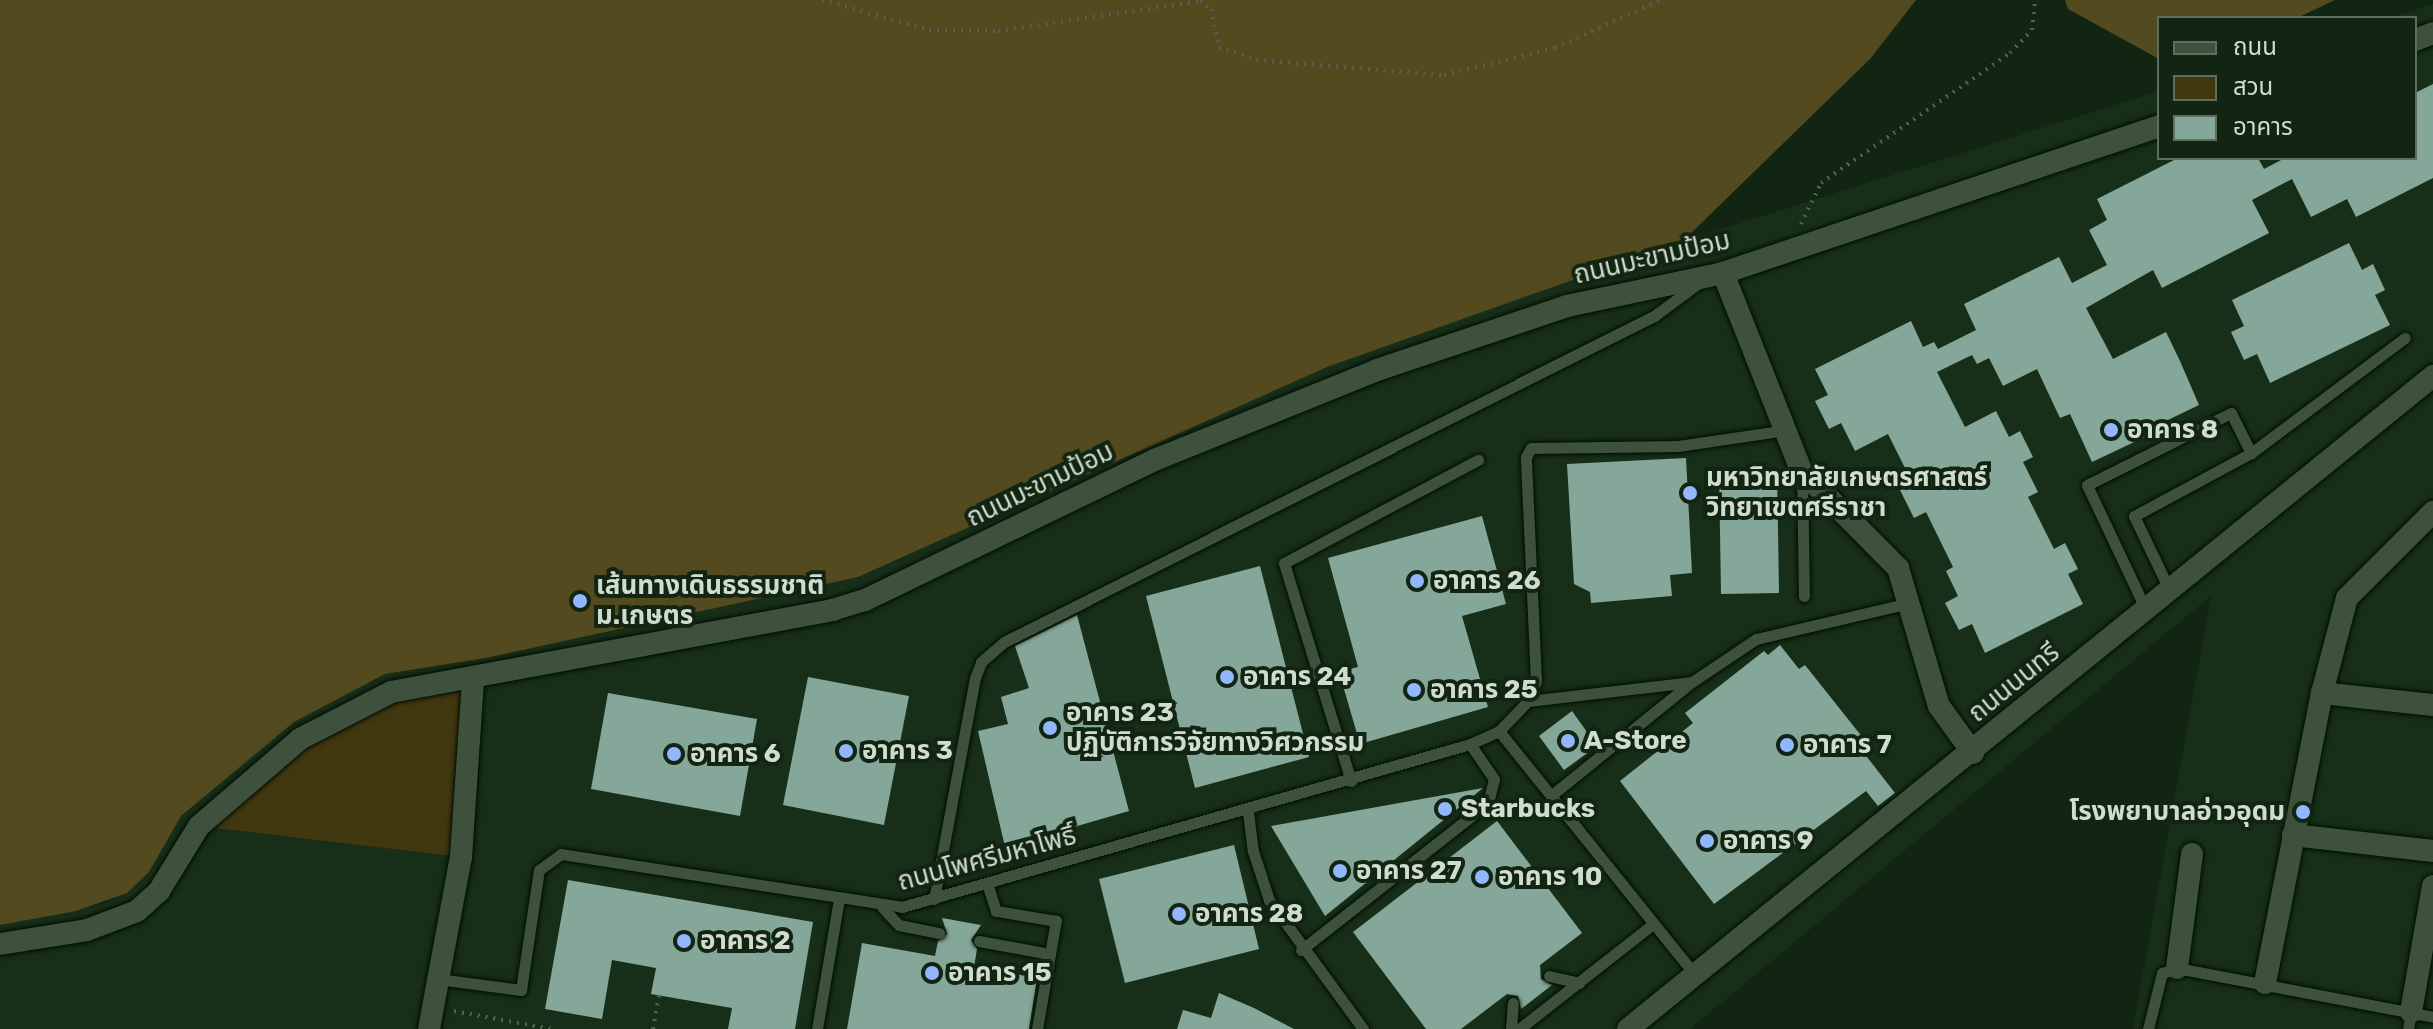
<!DOCTYPE html>
<meta charset="utf-8">
<style>
body{margin:0}
#map{position:relative;width:2433px;height:1029px;overflow:hidden;background:#122412;font-family:Rubik,"Noto Sans Thai",sans-serif}
div>[style]{position:absolute}
.built>*{inset:0;background:#172f18}
.green>*{inset:0;background:#413810}
.forest>*{inset:0;background:#544a20}
.building>*{inset:0;background:#85a799}
.path>*{height:4px;margin-top:-2px;transform-origin:0;background:repeating-linear-gradient(90deg,#526252 0 2px,transparent 0 8px)}
.roads{filter:drop-shadow(0 0 2px #010d01) drop-shadow(0 0 2px #010d01)}
.service>*{height:11px;margin:-5.5px;padding:0 5.5px;transform-origin:5.5px;border-radius:5.5px;background:#3d513d}
.minor>*{height:22px;margin:-11px;padding:0 11px;transform-origin:11px;border-radius:11px;background:#3d513d}
.dots>*{width:22px;height:22px;translate:-50% -50%;box-sizing:border-box;border:4px solid #122412;border-radius:50%}
span{translate:-50% -50%;white-space:nowrap;text-align:center;line-height:1.15;-webkit-text-stroke:8px #122412;paint-order:stroke}
.street-label{font-size:26px;color:#d0dcd0}
.poi-label{font-size:26px;color:#d0dcd0;font-weight:700}
.left{translate:0 -50%;text-align:left}
.right{translate:-100% -50%;text-align:right}
.legend{position:absolute;left:2157px;top:16px;width:260px;height:144px;box-sizing:border-box;background:#122412;border:2px solid #5e6e5e;margin:0;padding:10px 14px;list-style:none;font-size:24px;color:#d0dcd0}
.legend li{display:flex;align-items:center;gap:16px;height:40px}
.legend b{width:40px;border:2px solid #5e6e5e}
</style>
<div id="map">
<div class="built">
<div style="clip-path:polygon(2433px 4px,2433px 1029px,2133px 1029px,2211px 596px,1690px 1029px,0 1029px,0 925px,106px 903px,149px 872px,181px 816px,294px 722px,385px 674px,486px 658px,858px 577px,1327px 367px,1683px 241px,2159px 91px,2159px 158px,2415px 158px,2415px 18px,2391px 18px)"></div>
</div>
<div class="green">
<div style="clip-path:polygon(473px 680px,461px 857px,199px 826px,300px 739px,391px 692px)"></div>
</div>
<div class="forest">
<div style="clip-path:polygon(0 0,1916px 0,1870px 59px,1683px 241px,1327px 367px,858px 577px,486px 658px,385px 674px,294px 722px,181px 816px,149px 872px,127px 893px,76px 911px,0 925px)"></div>
<div style="clip-path:polygon(2065px 0,2335px 0,2297px 18px,2159px 18px,2159px 59px,2068px 9px)"></div>
</div>
<div class="building">
<div style="clip-path:polygon(2433px 84px,2433px 178px,2356px 217px,2347px 199px,2311px 217px,2292px 179px,2252px 200px,2269px 233px,2162px 288px,2153px 270px,2086px 308px,2113px 359px,2166px 332px,2180px 361px,2199px 405px,2145px 431px,2147px 436px,2092px 462px,2070px 414px,2060px 418px,2037px 369px,2003px 386px,1989px 358px,1977px 364px,1972px 355px,1937px 372px,1965px 427px,1996px 411px,2009px 437px,2020px 431px,2033px 457px,2023px 462px,2038px 492px,2028px 497px,2054px 549px,2065px 543px,2078px 569px,2068px 574px,2083px 604px,1985px 653px,1972px 624px,1959px 630px,1945px 603px,1958px 596px,1946px 571px,1953px 567px,1926px 512px,1914px 518px,1900px 490px,1913px 484px,1888px 434px,1855px 451px,1841px 423px,1829px 429px,1815px 401px,1828px 395px,1815px 369px,1911px 321px,1923px 347px,1934px 342px,1938px 349px,1976px 330px,1964px 304px,2059px 257px,2072px 283px,2107px 265px,2089px 230px,2107px 220px,2097px 199px,2178px 158px,2258px 158px,2264px 169px,2285px 158px,2415px 158px,2415px 93px)"></div>
<div style="clip-path:polygon(2349px 243px,2362px 270px,2373px 264px,2385px 290px,2375px 295px,2390px 325px,2270px 383px,2257px 354px,2244px 360px,2231px 332px,2244px 326px,2232px 300px)"></div>
<div style="clip-path:polygon(1686px 458px,1692px 573px,1670px 575px,1672px 596px,1591px 603px,1590px 592px,1574px 584px,1567px 464px)"></div>
<div style="clip-path:polygon(1777px 469px,1779px 593px,1721px 594px,1719px 470px)"></div>
<div style="clip-path:polygon(1482px 516px,1506px 604px,1462px 616px,1488px 707px,1360px 744px,1339px 672px,1358px 667px,1328px 558px)"></div>
<div style="clip-path:polygon(1260px 566px,1309px 757px,1195px 788px,1146px 596px)"></div>
<div style="clip-path:polygon(1077px 615px,1129px 811px,1005px 847px,978px 731px,1008px 724px,1001px 697px,1029px 688px,1015px 646px)"></div>
<div style="clip-path:polygon(1780px 645px,1799px 669px,1805px 665px,1867px 743px,1860px 748px,1895px 793px,1878px 806px,1866px 791px,1714px 904px,1620px 781px,1693px 723px,1685px 713px,1764px 651px,1768px 655px)"></div>
<div style="clip-path:polygon(808px 677px,909px 696px,884px 825px,783px 805px)"></div>
<div style="clip-path:polygon(608px 693px,757px 719px,740px 816px,591px 789px)"></div>
<div style="clip-path:polygon(1572px 711px,1597px 746px,1564px 770px,1539px 736px)"></div>
<div style="clip-path:polygon(1483px 788px,1325px 916px,1271px 826px)"></div>
<div style="clip-path:polygon(1497px 821px,1582px 933px,1540px 965px,1541px 979px,1552px 985px,1521px 1009px,1518px 996px,1507px 994px,1461px 1029px,1426px 1029px,1353px 932px)"></div>
<div style="clip-path:polygon(1234px 845px,1259px 949px,1125px 983px,1099px 879px)"></div>
<div style="clip-path:polygon(568px 880px,813px 922px,795px 1029px,728px 1029px,732px 1008px,651px 994px,656px 968px,612px 960px,602px 1019px,545px 1009px)"></div>
<div style="clip-path:polygon(942px 918px,981px 925px,971px 940px,977px 949px,974px 967px,1037px 978px,1029px 1029px,847px 1029px,862px 943px,935px 956px,938px 941px,947px 934px)"></div>
<div style="clip-path:polygon(1219px 993px,1254px 1008px,1294px 1029px,1177px 1029px,1183px 1010px,1211px 1018px)"></div>
</div>
<div class="path">
<div style="left:822px;top:0;width:111px;rotate:15.7deg"></div>
<div style="left:929px;top:30px;width:69px;rotate:0.8deg"></div>
<div style="left:998px;top:31px;width:204px;rotate:-8.4deg"></div>
<div style="left:1200px;top:1px;width:14px;rotate:36deg"></div>
<div style="left:1211px;top:9px;width:39px;rotate:78deg"></div>
<div style="left:1219px;top:47px;width:39px;rotate:19deg"></div>
<div style="left:1256px;top:60px;width:189px;rotate:4.6deg"></div>
<div style="left:1444px;top:75px;width:114px;rotate:-13.7deg"></div>
<div style="left:1555px;top:48px;width:116px;rotate:-24.4deg"></div>
<div style="left:1801px;top:224px;width:46px;rotate:-64deg"></div>
<div style="left:1821px;top:183px;width:229px;rotate:-34.5deg"></div>
<div style="left:2010px;top:53px;width:32px;rotate:-46deg"></div>
<div style="left:2032px;top:30px;width:30px;rotate:-84deg"></div>
<div style="left:454px;top:1011px;width:99px;rotate:10.5deg"></div>
<div style="left:653px;top:1029px;width:34px;rotate:-80deg"></div>
</div>
<div class="roads">
<div class="service">
<div style="left:2251px;top:453px;width:192px;rotate:-36.8deg"></div>
<div style="left:1802px;top:472px;width:124px;rotate:89.1deg"></div>
<div style="left:2146px;top:610px;width:138px;rotate:-115.3deg"></div>
<div style="left:2087px;top:485px;width:161px;rotate:-26.6deg"></div>
<div style="left:2231px;top:413px;width:45px;rotate:63.4deg"></div>
<div style="left:2251px;top:453px;width:133px;rotate:151.7deg"></div>
<div style="left:2134px;top:516px;width:83px;rotate:64.4deg"></div>
<div style="left:1528px;top:701px;width:164px;rotate:-6.6deg"></div>
<div style="left:1499px;top:731px;width:313px;rotate:51.2deg"></div>
<div style="left:1351px;top:781px;width:228px;rotate:-107.1deg"></div>
<div style="left:1284px;top:563px;width:220px;rotate:-28deg"></div>
<div style="left:1553px;top:794px;width:179px;rotate:-38.9deg"></div>
<div style="left:1692px;top:682px;width:77px;rotate:-33.9deg"></div>
<div style="left:1756px;top:639px;width:158px;rotate:-13.2deg"></div>
<div style="left:1248px;top:812px;width:39px;rotate:83deg"></div>
<div style="left:1253px;top:851px;width:52px;rotate:71.9deg"></div>
<div style="left:1269px;top:900px;width:160px;rotate:53.9deg"></div>
<div style="left:934px;top:899px;width:225px;rotate:-79.5deg"></div>
<div style="left:975px;top:678px;width:17px;rotate:-69deg"></div>
<div style="left:981px;top:662px;width:30px;rotate:-41deg"></div>
<div style="left:1004px;top:642px;width:727px;rotate:-26.64deg"></div>
<div style="left:1654px;top:316px;width:52px;rotate:-36.4deg"></div>
<div style="left:882px;top:907px;width:25px;rotate:47deg"></div>
<div style="left:899px;top:925px;width:41px;rotate:11.3deg"></div>
<div style="left:979px;top:941px;width:72px;rotate:10.4deg"></div>
<div style="left:1050px;top:954px;width:34px;rotate:-80deg"></div>
<div style="left:1056px;top:921px;width:61px;rotate:-170.5deg"></div>
<div style="left:996px;top:911px;width:28px;rotate:-108deg"></div>
<div style="left:1301px;top:950px;width:238px;rotate:-38.2deg"></div>
<div style="left:1488px;top:803px;width:25px;rotate:-76deg"></div>
<div style="left:1494px;top:779px;width:42px;rotate:-124.4deg"></div>
<div style="left:1549px;top:976px;width:31px;rotate:13deg"></div>
<div style="left:438px;top:979px;width:84px;rotate:7.5deg"></div>
<div style="left:521px;top:990px;width:121px;rotate:-81.5deg"></div>
<div style="left:539px;top:870px;width:27px;rotate:-36deg"></div>
<div style="left:561px;top:854px;width:345px;rotate:8.8deg"></div>
<div style="left:902px;top:907px;width:591px;rotate:-16.01deg"></div>
<div style="left:1470px;top:744px;width:32px;rotate:-24deg"></div>
<div style="left:1499px;top:731px;width:42px;rotate:-46deg"></div>
<div style="left:1528px;top:701px;width:22px;rotate:-68deg"></div>
<div style="left:1536px;top:681px;width:224px;rotate:-92.6deg"></div>
<div style="left:1526px;top:457px;width:10px;rotate:-61deg"></div>
<div style="left:1531px;top:448px;width:147px;rotate:-0.8deg"></div>
<div style="left:1678px;top:446px;width:109px;rotate:-8.4deg"></div>
<div style="left:817px;top:1029px;width:132px;rotate:-80.4deg"></div>
<div style="left:1037px;top:1029px;width:76px;rotate:-80.2deg"></div>
<div style="left:1511px;top:1029px;width:26px;rotate:-86deg"></div>
<div style="left:1519px;top:1029px;width:170px;rotate:-38.1deg"></div>
<div style="left:2148px;top:1029px;width:58px;rotate:-76deg"></div>
<div style="left:2162px;top:973px;width:16px;rotate:-18deg"></div>
<div style="left:2177px;top:968px;width:261px;rotate:10.8deg"></div>
<div style="left:2408px;top:1029px;width:17px;rotate:-80deg"></div>
</div>
<div class="minor">
<div style="left:2415px;top:40px;width:19px;rotate:-21deg"></div>
<div style="left:1723px;top:273px;width:212px;rotate:68.4deg"></div>
<div style="left:1801px;top:470px;width:138px;rotate:45.3deg"></div>
<div style="left:1898px;top:568px;width:144px;rotate:73.5deg"></div>
<div style="left:1939px;top:706px;width:58px;rotate:54.1deg"></div>
<div style="left:2322px;top:693px;width:112px;rotate:6.2deg"></div>
<div style="left:2293px;top:835px;width:141px;rotate:6.5deg"></div>
<div style="left:0;top:944px;width:88px;rotate:-9.1deg"></div>
<div style="left:87px;top:930px;width:53px;rotate:-20.8deg"></div>
<div style="left:137px;top:911px;width:30px;rotate:-42deg"></div>
<div style="left:159px;top:891px;width:76px;rotate:-58.4deg"></div>
<div style="left:199px;top:826px;width:133px;rotate:-40.7deg"></div>
<div style="left:300px;top:739px;width:102px;rotate:-27.3deg"></div>
<div style="left:391px;top:692px;width:449px;rotate:-10.5deg"></div>
<div style="left:832px;top:610px;width:34px;rotate:-17deg"></div>
<div style="left:865px;top:600px;width:324px;rotate:-25.8deg"></div>
<div style="left:1157px;top:459px;width:237px;rotate:-22deg"></div>
<div style="left:1377px;top:370px;width:200px;rotate:-18.6deg"></div>
<div style="left:1567px;top:306px;width:159px;rotate:-11.9deg"></div>
<div style="left:1723px;top:273px;width:460px;rotate:-18.6deg"></div>
<div style="left:2177px;top:968px;width:115px;rotate:-82.5deg"></div>
<div style="left:2265px;top:983px;width:296px;rotate:-78.9deg"></div>
<div style="left:2322px;top:693px;width:98px;rotate:-75.3deg"></div>
<div style="left:2347px;top:598px;width:122px;rotate:-45deg"></div>
<div style="left:2411px;top:1012px;width:128px;rotate:-80.1deg"></div>
<div style="left:429px;top:1029px;width:175px;rotate:-79.5deg"></div>
<div style="left:461px;top:857px;width:177px;rotate:-86.1deg"></div>
<div style="left:1628px;top:1029px;width:1037px;rotate:-39.05deg"></div>
</div>
</div>
<div class="dots">
<div style="left:2111px;top:430px;background:#92b7fd"></div>
<div style="left:1690px;top:493px;background:#92b7fd"></div>
<div style="left:1417px;top:581px;background:#92b7fd"></div>
<div style="left:580px;top:601px;background:#92b7fd"></div>
<div style="left:1227px;top:677px;background:#92b7fd"></div>
<div style="left:1414px;top:690px;background:#92b7fd"></div>
<div style="left:1050px;top:728px;background:#92b7fd"></div>
<div style="left:1568px;top:741px;background:#92b7fd"></div>
<div style="left:1787px;top:745px;background:#92b7fd"></div>
<div style="left:846px;top:751px;background:#92b7fd"></div>
<div style="left:674px;top:754px;background:#92b7fd"></div>
<div style="left:1445px;top:809px;background:#92b7fd"></div>
<div style="left:2303px;top:812px;background:#92b7fd"></div>
<div style="left:1707px;top:841px;background:#92b7fd"></div>
<div style="left:1340px;top:871px;background:#92b7fd"></div>
<div style="left:1482px;top:877px;background:#92b7fd"></div>
<div style="left:1179px;top:914px;background:#92b7fd"></div>
<div style="left:684px;top:941px;background:#92b7fd"></div>
<div style="left:932px;top:973px;background:#92b7fd"></div>
</div>
<div class="street-label">
<span style="left:1652px;top:258px;rotate:-13deg">ถนนมะขามป้อม</span>
<span style="left:1040px;top:485px;rotate:-26deg">ถนนมะขามป้อม</span>
<span style="left:2014px;top:683px;rotate:-39deg">ถนนนนทรี</span>
<span style="left:987px;top:859px;rotate:-15deg">ถนนโพศรีมหาโพธิ์</span>
</div>
<div class="poi-label">
<span class="left" style="left:2127px;top:430px">อาคาร 8</span>
<span class="left" style="left:1706px;top:493px">มหาวิทยาลัยเกษตรศาสตร์<br>วิทยาเขตศรีราชา</span>
<span class="left" style="left:1433px;top:581px">อาคาร 26</span>
<span class="left" style="left:596px;top:601px">เส้นทางเดินธรรมชาติ<br>ม.เกษตร</span>
<span class="left" style="left:1243px;top:677px">อาคาร 24</span>
<span class="left" style="left:1430px;top:690px">อาคาร 25</span>
<span class="left" style="left:1066px;top:728px">อาคาร 23<br>ปฏิบัติการวิจัยทางวิศวกรรม</span>
<span class="left" style="left:1584px;top:741px">A-Store</span>
<span class="left" style="left:1803px;top:745px">อาคาร 7</span>
<span class="left" style="left:862px;top:751px">อาคาร 3</span>
<span class="left" style="left:690px;top:754px">อาคาร 6</span>
<span class="left" style="left:1461px;top:809px">Starbucks</span>
<span class="right" style="left:2285px;top:812px">โรงพยาบาลอ่าวอุดม</span>
<span class="left" style="left:1723px;top:841px">อาคาร 9</span>
<span class="left" style="left:1356px;top:871px">อาคาร 27</span>
<span class="left" style="left:1498px;top:877px">อาคาร 10</span>
<span class="left" style="left:1195px;top:914px">อาคาร 28</span>
<span class="left" style="left:700px;top:941px">อาคาร 2</span>
<span class="left" style="left:948px;top:973px">อาคาร 15</span>
</div>
<ul class="legend">
<li><b style="height:10px;background:#3d513d"></b>ถนน</li>
<li><b style="height:22px;background:#413810"></b>สวน</li>
<li><b style="height:22px;background:#85a799"></b>อาคาร</li>
</ul>
</div>
